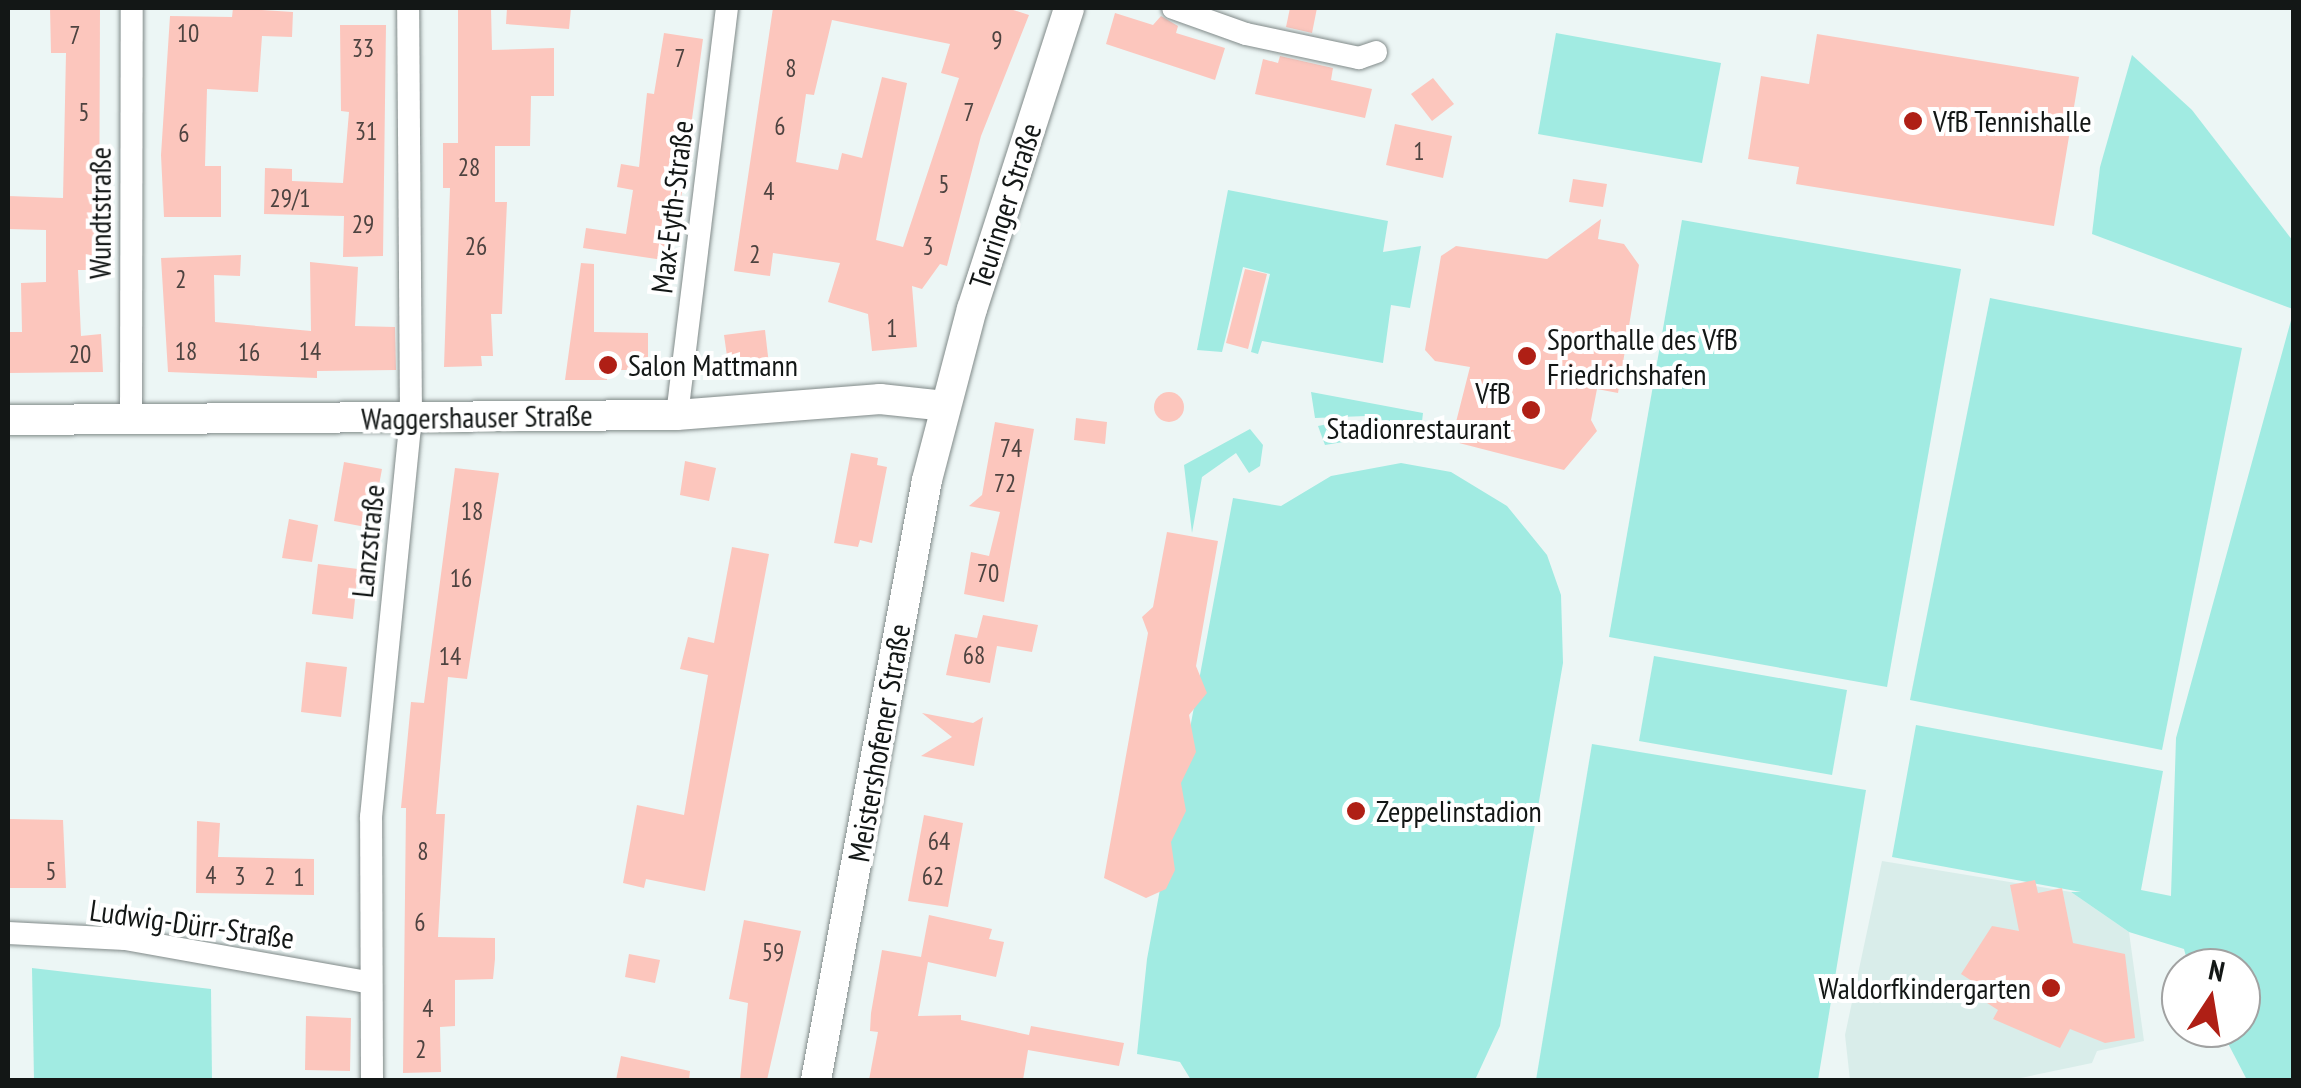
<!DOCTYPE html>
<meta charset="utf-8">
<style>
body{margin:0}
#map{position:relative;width:2301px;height:1088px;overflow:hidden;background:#ecf6f5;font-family:"PT Sans Narrow",sans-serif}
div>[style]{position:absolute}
.built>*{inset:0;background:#d9edea}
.green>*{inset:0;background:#a1ebe2}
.building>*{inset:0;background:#fcc6bd}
.round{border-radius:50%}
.roads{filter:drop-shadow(0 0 2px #818a89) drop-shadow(0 0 2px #818a89)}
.street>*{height:22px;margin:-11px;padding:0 11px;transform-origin:11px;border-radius:11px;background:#fff}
.secondary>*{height:30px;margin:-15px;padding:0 15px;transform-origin:15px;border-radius:15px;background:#fff}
.dots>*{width:28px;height:28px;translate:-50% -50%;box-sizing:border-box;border:5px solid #fff;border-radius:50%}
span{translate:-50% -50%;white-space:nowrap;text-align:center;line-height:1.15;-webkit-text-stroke:8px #fff;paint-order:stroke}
.number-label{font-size:25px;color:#4d4340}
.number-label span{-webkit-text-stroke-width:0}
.poi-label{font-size:30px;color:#131716}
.left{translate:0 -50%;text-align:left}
.right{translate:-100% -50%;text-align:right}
.street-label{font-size:30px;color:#131716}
.frame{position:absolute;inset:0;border:10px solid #131716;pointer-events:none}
.north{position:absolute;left:2161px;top:948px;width:100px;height:100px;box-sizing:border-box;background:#fff;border:2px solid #a1a2a2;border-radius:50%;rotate:12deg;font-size:28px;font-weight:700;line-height:40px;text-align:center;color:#131716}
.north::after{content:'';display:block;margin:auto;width:35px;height:45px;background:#af1f15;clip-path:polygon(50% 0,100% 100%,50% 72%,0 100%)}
</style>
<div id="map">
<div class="built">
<div style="clip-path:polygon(1882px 861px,2071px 892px,2129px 932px,2144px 1041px,2097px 1051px,2092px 1063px,2011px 1080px,1850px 1080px,1845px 1035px)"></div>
</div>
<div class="green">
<div style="clip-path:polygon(1556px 33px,1721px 63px,1702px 163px,1538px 134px)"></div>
<div style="clip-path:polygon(2132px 55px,2192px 110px,2293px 241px,2293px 309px,2092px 234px,2100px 167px)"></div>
<div style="clip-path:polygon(1228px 190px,1388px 221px,1383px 252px,1421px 246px,1410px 308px,1391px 305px,1383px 363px,1262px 341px,1258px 354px,1251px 352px,1270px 274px,1243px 267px,1222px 352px,1197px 350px)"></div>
<div style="clip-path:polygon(1682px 220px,1961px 269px,1887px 687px,1609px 637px)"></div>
<div style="clip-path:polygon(1990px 298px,2242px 348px,2162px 750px,1910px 700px)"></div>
<div style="clip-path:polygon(2293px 313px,2293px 1080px,2247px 1080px,2220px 1028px,2241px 1028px,2241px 968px,2189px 968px,2184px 949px,2129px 932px,2071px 892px,2081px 892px,1892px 857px,1916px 725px,2163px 771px,2141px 890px,2171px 896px,2176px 738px)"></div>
<div style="clip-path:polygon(1311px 392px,1423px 413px,1421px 430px,1366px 416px,1315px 418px)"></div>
<div style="clip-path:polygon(1343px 421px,1397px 428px,1397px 433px,1325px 445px,1318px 426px)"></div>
<div style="clip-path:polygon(1250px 429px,1263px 445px,1260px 466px,1249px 473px,1236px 453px,1202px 477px,1192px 533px,1184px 465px)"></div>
<div style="clip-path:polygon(1401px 463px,1451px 472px,1507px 506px,1547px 555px,1561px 595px,1563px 663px,1500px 1026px,1475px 1080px,1191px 1080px,1180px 1062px,1137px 1054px,1147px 959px,1233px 498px,1281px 506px,1331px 476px)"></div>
<div style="clip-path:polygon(1654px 656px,1847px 690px,1832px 775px,1639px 741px)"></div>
<div style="clip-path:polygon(1592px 744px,1866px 790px,1818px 1080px,1536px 1080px)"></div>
<div style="clip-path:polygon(32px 968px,211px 989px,212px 1080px,34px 1080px)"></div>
</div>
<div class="building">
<div style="clip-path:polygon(50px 8px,100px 8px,99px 270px,78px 270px,81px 336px,101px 334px,103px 372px,8px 373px,8px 332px,22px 332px,21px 283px,46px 282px,46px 230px,8px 229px,8px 196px,63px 198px,66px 53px,51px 53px)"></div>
<div style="clip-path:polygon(233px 8px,293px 12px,292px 37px,262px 36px,258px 92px,207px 89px,205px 166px,221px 166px,221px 217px,164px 217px,161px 155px,170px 16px,232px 17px)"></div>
<div style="clip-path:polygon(458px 8px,491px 8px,492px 50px,554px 48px,554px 96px,531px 96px,530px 146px,495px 146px,495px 202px,507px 202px,502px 314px,491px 314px,493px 356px,481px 356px,482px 366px,444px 367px,450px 188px,443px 188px,443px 143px,458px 143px)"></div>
<div style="clip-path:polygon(507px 8px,571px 8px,569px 29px,506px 24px)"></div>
<div style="clip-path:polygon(evenodd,773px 8px,1007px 8px,1029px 15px,981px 136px,947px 266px,940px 264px,922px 289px,912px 286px,917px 347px,872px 351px,868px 314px,828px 302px,840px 263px,773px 253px,770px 276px,734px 271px,773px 8px,832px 20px,950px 44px,941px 73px,959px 78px,903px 247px,876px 240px,907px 83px,882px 77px,862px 158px,842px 153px,838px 170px,796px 162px,806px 94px,814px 95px,832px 20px)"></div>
<div style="clip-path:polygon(1290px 8px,1317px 8px,1312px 33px,1286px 27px)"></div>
<div style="clip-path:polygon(1115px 13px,1153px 25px,1161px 16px,1178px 26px,1176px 33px,1225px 48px,1215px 80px,1106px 44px)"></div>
<div style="clip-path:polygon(340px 25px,386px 25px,383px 256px,343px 257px,344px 216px,264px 214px,265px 168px,292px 169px,292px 181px,343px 183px,349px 112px,341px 111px)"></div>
<div style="clip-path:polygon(664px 33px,703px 39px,676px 235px,667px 234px,663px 260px,583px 248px,586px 228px,626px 234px,633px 190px,617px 187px,621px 164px,639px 167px,647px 93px,654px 94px)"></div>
<div style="clip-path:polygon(1817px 34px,2079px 77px,2054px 226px,1796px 184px,1799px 167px,1748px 159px,1761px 76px,1809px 84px)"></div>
<div style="clip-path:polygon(1280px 56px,1333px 68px,1331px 80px,1372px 89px,1365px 118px,1255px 94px,1263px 59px,1278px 63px)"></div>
<div style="clip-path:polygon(1433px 78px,1454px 104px,1432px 121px,1411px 94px)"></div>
<div style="clip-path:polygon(1395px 124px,1452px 136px,1443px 178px,1386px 165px)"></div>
<div style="clip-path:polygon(1573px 179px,1607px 184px,1603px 207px,1569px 202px)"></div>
<div style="clip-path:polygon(1601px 219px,1598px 239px,1624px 244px,1639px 265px,1618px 393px,1597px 389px,1591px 420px,1597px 431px,1564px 470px,1459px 443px,1454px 430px,1470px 367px,1435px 361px,1425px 350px,1441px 256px,1456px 246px,1547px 259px)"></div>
<div style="clip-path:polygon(241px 255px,240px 276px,214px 275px,215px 322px,311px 331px,310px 262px,358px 267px,355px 326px,395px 327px,396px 370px,317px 371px,317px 378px,168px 372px,161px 258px)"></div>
<div style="clip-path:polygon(581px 263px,594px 264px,594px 332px,648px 333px,648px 370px,607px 370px,607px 380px,565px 380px)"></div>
<div style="clip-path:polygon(1245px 269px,1267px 274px,1248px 349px,1226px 343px)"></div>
<div style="clip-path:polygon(765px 330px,769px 365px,729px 370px,724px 335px)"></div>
<div class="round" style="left:1154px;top:392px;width:30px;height:30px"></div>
<div style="clip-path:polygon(1076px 418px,1107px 422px,1105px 444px,1074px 440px)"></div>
<div style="clip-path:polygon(995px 422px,1034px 429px,1004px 602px,964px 594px,971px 552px,989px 556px,1000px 512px,969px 506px,982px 495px)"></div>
<div style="clip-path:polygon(851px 453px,878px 458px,877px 465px,887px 467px,872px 543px,860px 540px,858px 547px,834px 543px)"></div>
<div style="clip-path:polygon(685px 461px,716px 468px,709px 501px,680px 495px)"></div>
<div style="clip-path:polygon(344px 462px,382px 469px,371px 528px,334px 521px)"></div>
<div style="clip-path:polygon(455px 468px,499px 473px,467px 679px,448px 677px,436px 814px,445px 814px,438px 937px,495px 938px,495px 959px,493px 979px,455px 980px,455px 1026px,440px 1027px,441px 1072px,403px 1073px,406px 808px,401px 808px,411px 702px,424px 703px)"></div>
<div style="clip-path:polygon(289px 519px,318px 525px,312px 562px,282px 558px)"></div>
<div style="clip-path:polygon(1167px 532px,1218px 541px,1196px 666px,1207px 693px,1189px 715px,1196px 752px,1181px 783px,1186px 811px,1171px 842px,1175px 870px,1166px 889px,1146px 898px,1104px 878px,1148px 633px,1142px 617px,1153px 607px)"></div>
<div style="clip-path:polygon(732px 547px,769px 554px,705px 891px,646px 879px,644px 888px,623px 883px,637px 805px,684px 815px,708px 675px,680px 669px,688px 637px,714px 643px)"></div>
<div style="clip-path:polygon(318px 564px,358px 569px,353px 619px,312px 614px)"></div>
<div style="clip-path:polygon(983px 615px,1038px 625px,1032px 652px,997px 646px,990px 683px,946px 675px,955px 634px,977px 638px)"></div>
<div style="clip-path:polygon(306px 662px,347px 667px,341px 717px,301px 712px)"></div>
<div style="clip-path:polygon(922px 713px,973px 723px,983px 717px,974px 766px,921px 756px,952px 737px)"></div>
<div style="clip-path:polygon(924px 815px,963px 823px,948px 907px,908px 901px)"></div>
<div style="clip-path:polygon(8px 819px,63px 820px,66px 888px,8px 888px)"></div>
<div style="clip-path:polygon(197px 821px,220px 823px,218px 857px,314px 859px,314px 895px,196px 893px)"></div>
<div style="clip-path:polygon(2035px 880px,2038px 893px,2062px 888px,2073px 943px,2125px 954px,2135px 1038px,2105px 1043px,2070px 1029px,2060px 1048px,1993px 1019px,1998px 1010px,1973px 994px,1975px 983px,1961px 974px,1992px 926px,2019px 931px,2010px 885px)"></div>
<div style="clip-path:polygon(929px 915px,992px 929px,989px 939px,1004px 942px,996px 977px,928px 962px,918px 1016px,961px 1015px,961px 1020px,1029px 1035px,1031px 1026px,1124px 1043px,1119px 1066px,1028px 1050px,1023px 1080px,869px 1080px,878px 1032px,870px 1031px,871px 1013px,882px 950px,921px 957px)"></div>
<div style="clip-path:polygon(744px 920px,801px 931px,767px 1080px,740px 1080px,748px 1003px,729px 999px)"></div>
<div style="clip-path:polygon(629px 954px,660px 960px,655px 983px,625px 977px)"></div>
<div style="clip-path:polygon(306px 1016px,351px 1018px,350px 1071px,305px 1070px)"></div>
<div style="clip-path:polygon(621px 1056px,690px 1071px,689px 1080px,616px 1080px)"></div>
</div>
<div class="roads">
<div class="street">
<div style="left:1173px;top:8px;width:77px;rotate:19.6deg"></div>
<div style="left:1246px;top:34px;width:116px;rotate:12deg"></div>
<div style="left:1359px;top:58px;width:18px;rotate:-19deg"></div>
<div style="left:677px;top:415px;width:410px;rotate:-83deg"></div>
<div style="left:131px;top:419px;width:411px;rotate:-89.9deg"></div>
<div style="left:8px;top:933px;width:117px;rotate:2.9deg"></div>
<div style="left:125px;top:939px;width:246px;rotate:10.1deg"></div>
<div style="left:372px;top:1080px;width:263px;rotate:-90.2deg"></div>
<div style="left:371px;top:817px;width:401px;rotate:-84.3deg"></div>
<div style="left:411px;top:418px;width:410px;rotate:-90.4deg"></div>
</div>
<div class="secondary">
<div style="left:8px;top:420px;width:669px;rotate:-0.43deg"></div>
<div style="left:677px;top:415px;width:204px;rotate:-4.5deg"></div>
<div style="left:880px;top:399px;width:65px;rotate:6.1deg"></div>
<div style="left:816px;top:1080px;width:610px;rotate:-79.52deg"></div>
<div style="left:927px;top:480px;width:177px;rotate:-75.3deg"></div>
<div style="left:972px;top:309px;width:316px;rotate:-72.1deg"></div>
</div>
</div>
<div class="dots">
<div style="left:1913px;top:121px;background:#af1f15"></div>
<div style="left:1527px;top:356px;background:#af1f15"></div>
<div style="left:608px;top:365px;background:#af1f15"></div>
<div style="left:1531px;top:410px;background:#af1f15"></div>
<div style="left:1356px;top:811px;background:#af1f15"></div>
<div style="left:2051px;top:988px;background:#af1f15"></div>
</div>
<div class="number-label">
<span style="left:188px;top:33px">10</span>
<span style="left:75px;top:35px">7</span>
<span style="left:997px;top:40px">9</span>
<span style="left:363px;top:48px">33</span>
<span style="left:680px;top:58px">7</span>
<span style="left:791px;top:68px">8</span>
<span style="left:84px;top:112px">5</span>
<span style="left:969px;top:112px">7</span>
<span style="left:780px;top:126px">6</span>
<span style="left:366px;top:131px">31</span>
<span style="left:184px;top:133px">6</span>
<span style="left:1419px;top:151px">1</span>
<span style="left:469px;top:167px">28</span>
<span style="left:944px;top:184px">5</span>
<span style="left:769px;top:191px">4</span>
<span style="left:290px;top:198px">29/1</span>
<span style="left:363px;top:224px">29</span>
<span style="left:476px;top:246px">26</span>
<span style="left:928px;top:246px">3</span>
<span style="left:755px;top:254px">2</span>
<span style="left:181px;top:279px">2</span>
<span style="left:892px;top:328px">1</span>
<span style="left:186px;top:351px">18</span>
<span style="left:310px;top:351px">14</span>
<span style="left:249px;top:352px">16</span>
<span style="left:80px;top:354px">20</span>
<span style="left:1011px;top:448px">74</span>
<span style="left:1005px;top:483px">72</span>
<span style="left:472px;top:511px">18</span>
<span style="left:988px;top:573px">70</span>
<span style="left:461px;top:578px">16</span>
<span style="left:974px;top:655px">68</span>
<span style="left:450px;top:656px">14</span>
<span style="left:939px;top:841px">64</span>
<span style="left:423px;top:851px">8</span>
<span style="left:51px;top:871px">5</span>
<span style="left:211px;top:875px">4</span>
<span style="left:240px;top:876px">3</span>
<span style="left:270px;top:876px">2</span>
<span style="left:933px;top:876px">62</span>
<span style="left:299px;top:877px">1</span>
<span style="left:420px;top:922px">6</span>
<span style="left:773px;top:952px">59</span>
<span style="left:428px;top:1008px">4</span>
<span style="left:421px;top:1049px">2</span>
</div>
<div class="poi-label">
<span class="left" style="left:1933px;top:121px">VfB Tennishalle</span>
<span class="left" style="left:1547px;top:356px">Sporthalle des VfB<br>Friedrichshafen</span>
<span class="left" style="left:628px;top:365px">Salon Mattmann</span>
<span class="right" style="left:1511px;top:410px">VfB<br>Stadionrestaurant</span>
<span class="left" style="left:1376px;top:811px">Zeppelinstadion</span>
<span class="right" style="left:2031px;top:988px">Waldorfkindergarten</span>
</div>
<div class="street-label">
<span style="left:1005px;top:206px;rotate:-72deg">Teuringer Straße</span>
<span style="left:672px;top:207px;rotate:-83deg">Max-Eyth-Straße</span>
<span style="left:100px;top:213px;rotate:-90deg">Wundtstraße</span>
<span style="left:477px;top:417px;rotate:-1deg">Waggershauser Straße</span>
<span style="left:368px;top:541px;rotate:-84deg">Lanzstraße</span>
<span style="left:879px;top:743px;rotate:-80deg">Meistershofener Straße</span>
<span style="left:192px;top:924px;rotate:8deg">Ludwig-Dürr-Straße</span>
</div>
<div class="frame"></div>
<div class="north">N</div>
</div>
